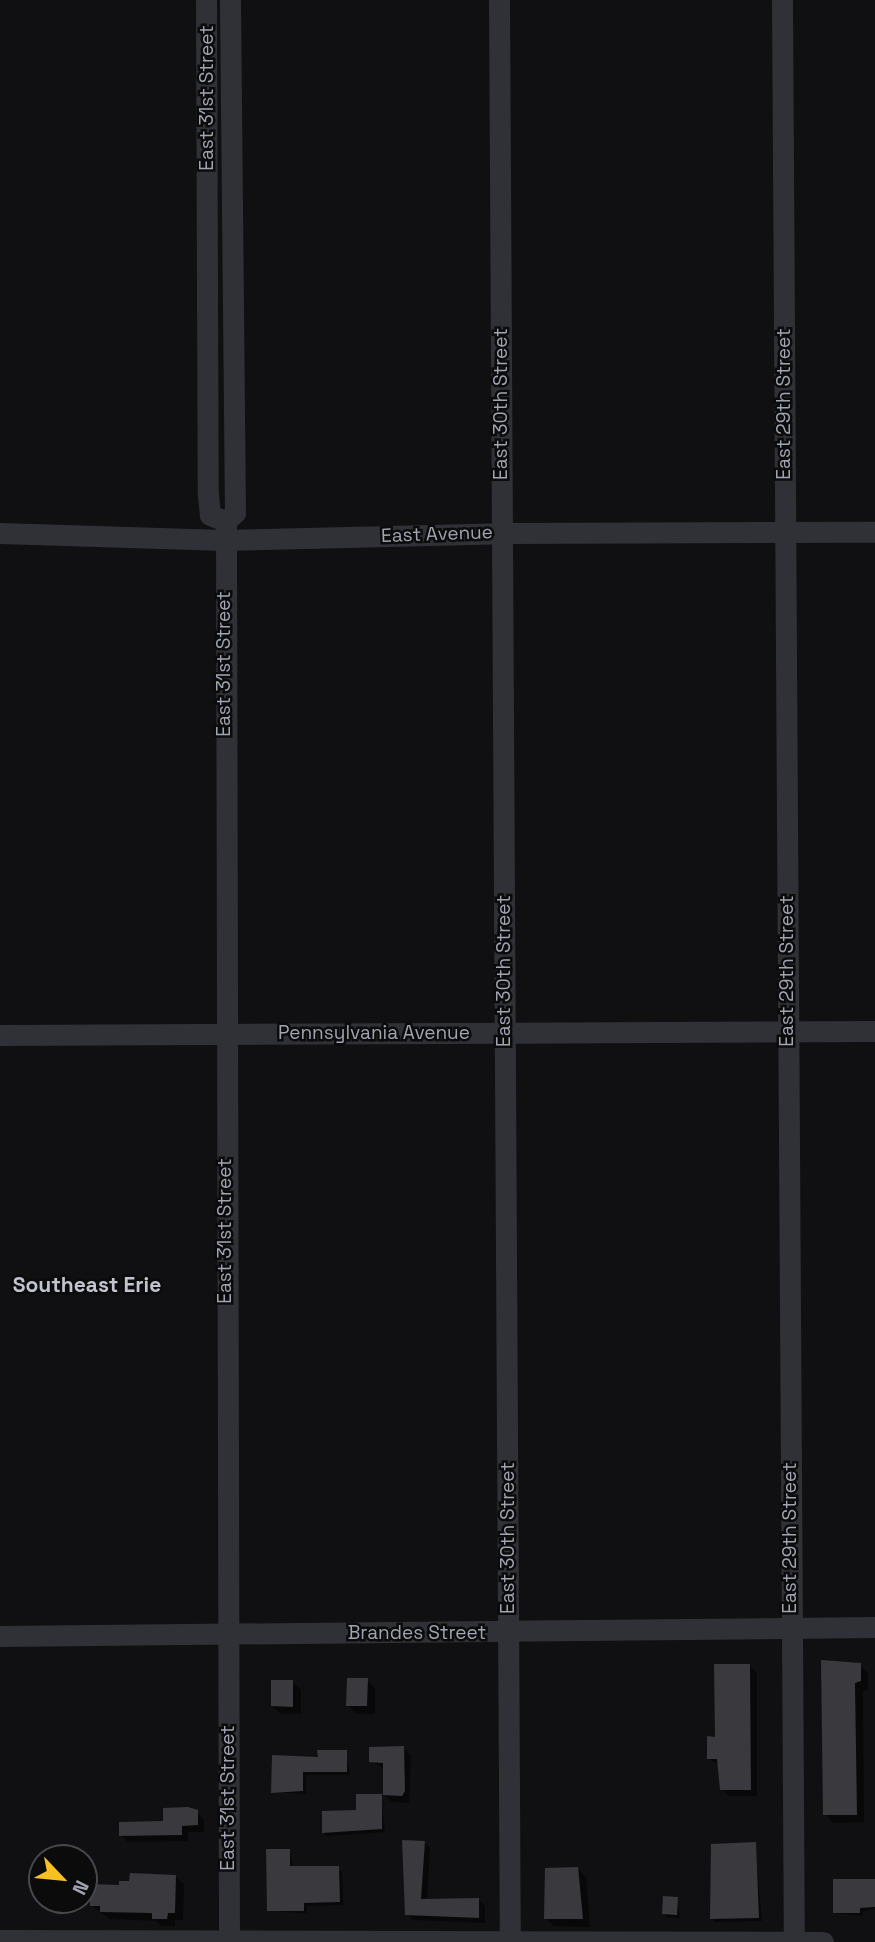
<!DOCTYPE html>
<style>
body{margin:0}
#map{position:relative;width:875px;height:1942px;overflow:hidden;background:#100f11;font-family:"Space Grotesk",sans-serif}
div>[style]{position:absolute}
.shadow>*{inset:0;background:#0007}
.building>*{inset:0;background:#3a393e}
.minor>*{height:21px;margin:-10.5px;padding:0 10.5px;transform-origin:10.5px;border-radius:10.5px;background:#303136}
span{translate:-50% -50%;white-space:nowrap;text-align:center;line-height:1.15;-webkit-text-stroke:5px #0b0b0c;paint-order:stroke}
.street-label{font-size:19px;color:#a0a4b2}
.neighbourhood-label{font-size:21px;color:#c1c4ce;font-weight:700}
.north{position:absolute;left:28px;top:1844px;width:70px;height:70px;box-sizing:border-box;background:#0b0b0c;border:2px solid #47484e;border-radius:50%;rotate:116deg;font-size:19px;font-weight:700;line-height:28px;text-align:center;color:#a0a4b2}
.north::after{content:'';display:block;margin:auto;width:24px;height:32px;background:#f8c021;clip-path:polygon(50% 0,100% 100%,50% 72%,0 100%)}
</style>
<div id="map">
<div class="shadow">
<div style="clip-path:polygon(823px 1662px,855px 1662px,868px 1673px,868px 1689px,863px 1691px,864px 1822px,833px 1823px,825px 1814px)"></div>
<div style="clip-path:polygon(749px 1665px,757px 1673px,757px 1796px,729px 1796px,721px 1789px,719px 1765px,708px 1758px)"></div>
<div style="clip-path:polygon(367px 1680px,375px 1688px,375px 1714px,356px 1714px,348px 1705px)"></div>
<div style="clip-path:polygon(293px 1682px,301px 1690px,301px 1714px,281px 1714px,272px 1706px)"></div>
<div style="clip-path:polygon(403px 1748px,411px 1755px,409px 1803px,392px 1802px,385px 1795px,385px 1769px,371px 1761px)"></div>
<div style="clip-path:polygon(346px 1752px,350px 1775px,306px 1775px,306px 1794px,273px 1792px,319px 1758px)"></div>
<div style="clip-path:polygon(381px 1795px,385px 1832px,327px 1836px,324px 1833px)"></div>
<div style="clip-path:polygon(197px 1812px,204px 1819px,204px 1832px,188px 1832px,188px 1841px,128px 1842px,121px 1835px)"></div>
<div style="clip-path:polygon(424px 1842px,430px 1848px,427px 1900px,479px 1900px,485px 1906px,485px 1923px,413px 1920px,407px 1914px)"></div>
<div style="clip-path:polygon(755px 1844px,762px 1921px,715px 1922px,712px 1918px)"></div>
<div style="clip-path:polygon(290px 1851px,293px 1868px,342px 1871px,343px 1905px,307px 1906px,307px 1914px,269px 1910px)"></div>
<div style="clip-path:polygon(577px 1869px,586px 1877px,590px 1927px,554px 1926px,545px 1918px)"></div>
<div style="clip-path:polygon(175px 1876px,184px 1884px,183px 1920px,175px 1920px,175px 1926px,162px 1926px,156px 1921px,110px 1919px,91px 1905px,121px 1887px)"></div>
<div style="clip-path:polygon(875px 1880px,875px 1909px,863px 1911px,863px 1916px,835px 1913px)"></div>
<div style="clip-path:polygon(677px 1899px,680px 1918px,667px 1917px,664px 1914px)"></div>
</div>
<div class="building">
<div style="clip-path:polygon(821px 1660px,861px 1663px,861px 1681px,855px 1683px,857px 1815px,823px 1815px)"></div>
<div style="clip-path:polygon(714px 1664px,750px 1664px,751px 1790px,720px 1790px,717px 1759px,707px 1759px,707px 1736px,715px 1737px)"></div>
<div style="clip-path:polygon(347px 1678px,368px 1678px,367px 1706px,346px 1706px)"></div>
<div style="clip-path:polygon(271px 1680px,293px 1680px,293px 1707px,271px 1706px)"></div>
<div style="clip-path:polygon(404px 1746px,405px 1791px,402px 1796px,383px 1795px,383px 1763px,369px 1762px,369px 1747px)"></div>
<div style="clip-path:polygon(317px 1750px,347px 1750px,347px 1772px,303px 1772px,303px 1791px,271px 1793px,272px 1755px,318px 1757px)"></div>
<div style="clip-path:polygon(356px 1794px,382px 1794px,382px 1829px,322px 1833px,322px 1811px,356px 1810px)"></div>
<div style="clip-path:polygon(188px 1807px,198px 1810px,198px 1825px,182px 1826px,182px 1835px,119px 1836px,119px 1822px,163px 1821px,163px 1808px)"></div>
<div style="clip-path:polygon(402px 1840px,425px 1841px,421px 1899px,479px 1898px,479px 1918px,405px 1915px)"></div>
<div style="clip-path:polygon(756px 1842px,759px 1918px,710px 1919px,711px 1844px)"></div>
<div style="clip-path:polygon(266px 1849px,290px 1849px,290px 1866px,339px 1866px,340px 1902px,304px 1903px,304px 1911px,267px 1911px)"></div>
<div style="clip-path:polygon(578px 1867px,583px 1919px,544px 1919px,545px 1868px)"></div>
<div style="clip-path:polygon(130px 1873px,176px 1875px,175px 1913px,168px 1913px,167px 1919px,152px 1919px,152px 1913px,100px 1912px,100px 1906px,90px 1906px,90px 1884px,119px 1885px,119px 1881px,129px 1881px)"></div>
<div style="clip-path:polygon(833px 1879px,875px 1879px,875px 1907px,860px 1908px,860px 1913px,833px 1913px)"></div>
<div style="clip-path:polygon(663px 1896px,678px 1897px,677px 1915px,662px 1914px)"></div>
</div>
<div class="minor">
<div style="left:206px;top:0;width:494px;rotate:89.8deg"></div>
<div style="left:208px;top:494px;width:21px;rotate:85deg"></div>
<div style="left:210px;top:515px;width:17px;rotate:21deg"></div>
<div style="left:226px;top:521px;width:12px;rotate:-42deg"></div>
<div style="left:235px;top:513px;width:513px;rotate:-90.56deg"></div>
<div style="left:499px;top:0;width:1941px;rotate:89.68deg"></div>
<div style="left:782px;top:0;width:1942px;rotate:89.65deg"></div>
<div style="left:226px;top:521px;width:1419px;rotate:89.88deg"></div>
<div style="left:0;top:533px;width:224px;rotate:1.8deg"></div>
<div style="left:224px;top:540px;width:278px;rotate:-1.4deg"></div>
<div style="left:502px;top:533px;width:373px;rotate:-0.2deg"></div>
<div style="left:0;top:1035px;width:875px;rotate:-0.26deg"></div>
<div style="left:0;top:1636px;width:875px;rotate:-0.59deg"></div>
<div style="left:0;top:1940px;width:823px;rotate:0.14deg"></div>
</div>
<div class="street-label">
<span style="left:207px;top:98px;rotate:-90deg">East 31st Street</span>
<span style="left:501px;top:404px;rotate:-90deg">East 30th Street</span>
<span style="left:784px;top:404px;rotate:-90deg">East 29th Street</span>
<span style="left:437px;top:534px;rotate:-2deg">East Avenue</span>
<span style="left:224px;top:664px;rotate:-90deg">East 31st Street</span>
<span style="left:504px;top:971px;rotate:-90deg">East 30th Street</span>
<span style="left:787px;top:971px;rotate:-90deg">East 29th Street</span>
<span style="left:374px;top:1033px">Pennsylvania Avenue</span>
<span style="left:225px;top:1231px;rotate:-90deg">East 31st Street</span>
<span style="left:508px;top:1538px;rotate:-90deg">East 30th Street</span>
<span style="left:790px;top:1538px;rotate:-90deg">East 29th Street</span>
<span style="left:417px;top:1633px">Brandes Street</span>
<span style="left:228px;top:1798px;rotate:-90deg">East 31st Street</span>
</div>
<div class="neighbourhood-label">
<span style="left:87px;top:1285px">Southeast Erie</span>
</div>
<div class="north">N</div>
</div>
